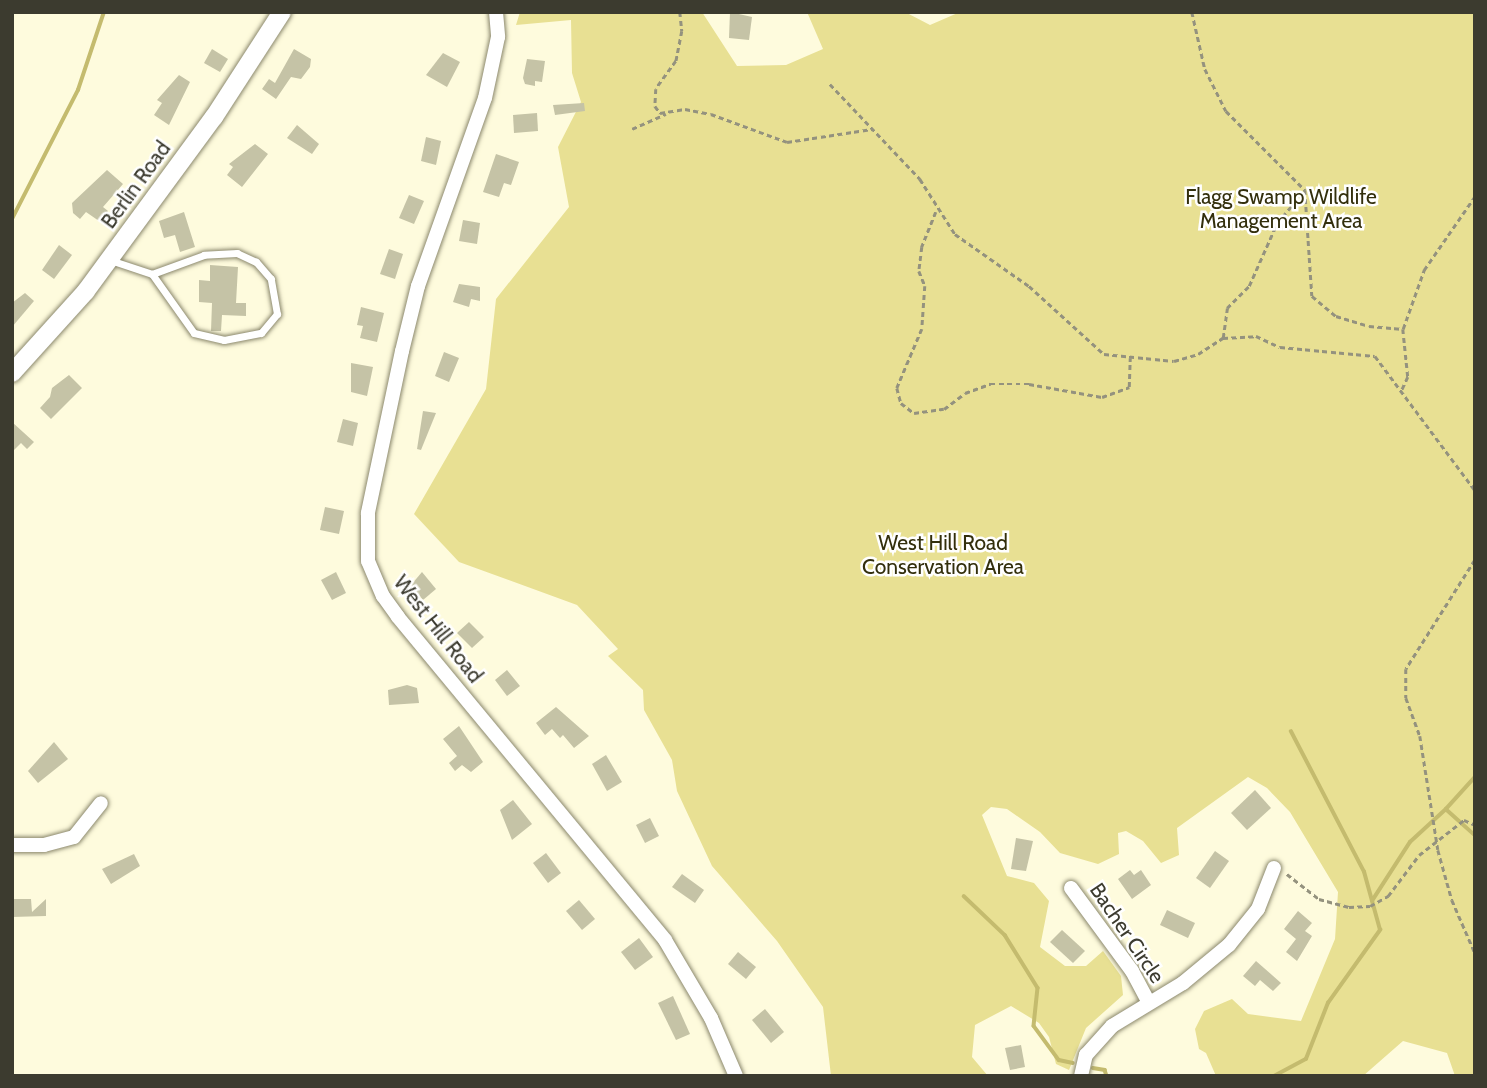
<!DOCTYPE html>
<style>
body{margin:0}
#map{position:relative;width:1487px;height:1088px;overflow:hidden;background:#fefbdd;font-family:Cabin,sans-serif}
div>[style]{position:absolute}
.green>*{inset:0;background:#e8e093}
.stream>*{height:3.5px;margin:-1.75px;padding:0 1.75px;transform-origin:1.75px;border-radius:1.75px;background:#c4bb6e}
.building>*{inset:0;background:#c5c3a6}
.path>*{height:2.5px;margin-top:-1.25px;transform-origin:0;background:repeating-linear-gradient(90deg,#94927e 0 5px,transparent 0 8.5px)}
.roads{filter:drop-shadow(0 0 2px #8b886d) drop-shadow(0 0 2px #8b886d)}
.service>*{height:7px;margin:-3.5px;padding:0 3.5px;transform-origin:3.5px;border-radius:3.5px;background:#fff}
.minor>*{height:14px;margin:-7px;padding:0 7px;transform-origin:7px;border-radius:7px;background:#fff}
.tertiary>*{height:18px;margin:-9px;padding:0 9px;transform-origin:9px;border-radius:9px;background:#fff}
span{translate:-50% -50%;white-space:nowrap;text-align:center;line-height:1.15;-webkit-text-stroke:5px #fff;paint-order:stroke}
.street-label{font-size:21px;color:#3c3b2f}
.park-label{font-size:21px;color:#332f0c}
.frame{position:absolute;inset:0;border:14px solid #3c3b2f;pointer-events:none}
</style>
<div id="map">
<div class="green">
<div style="clip-path:polygon(520px 12px,702px 12px,737px 66px,786px 65px,823px 49px,807px 12px,905px 12px,930px 25px,960px 12px,1475px 12px,1475px 1076px,1455px 1076px,1447px 1053px,1403px 1041px,1363px 1076px,1216px 1076px,1206px 1053px,1199px 1049px,1195px 1029px,1204px 1011px,1232px 999px,1248px 1014px,1301px 1021px,1335px 939px,1338px 892px,1290px 812px,1267px 788px,1248px 777px,1177px 828px,1179px 855px,1161px 863px,1143px 841px,1126px 831px,1118px 833px,1119px 854px,1098px 864px,1060px 853px,1040px 832px,1007px 809px,991px 807px,982px 815px,1007px 876px,1034px 883px,1049px 901px,1040px 947px,1065px 966px,1086px 966px,1103px 951px,1121px 976px,1123px 995px,1086px 1028px,1069px 1070px,1056px 1064px,1049px 1037px,1039px 1023px,1011px 1006px,975px 1025px,972px 1057px,988px 1076px,831px 1076px,823px 1007px,777px 941px,712px 866px,677px 791px,672px 760px,644px 710px,643px 690px,608px 656px,618px 649px,577px 605px,459px 562px,414px 514px,486px 389px,496px 299px,569px 207px,558px 147px,581px 102px,572px 73px,571px 20px,516px 25px)"></div>
</div>
<div class="stream">
<div style="left:12px;top:219px;width:145px;rotate:-62.9deg"></div>
<div style="left:78px;top:90px;width:82px;rotate:-71.6deg"></div>
<div style="left:1446px;top:809px;width:43px;rotate:-47.8deg"></div>
<div style="left:964px;top:896px;width:57px;rotate:43.6deg"></div>
<div style="left:1005px;top:935px;width:62px;rotate:58.1deg"></div>
<div style="left:1038px;top:988px;width:38px;rotate:96deg"></div>
<div style="left:1034px;top:1026px;width:42px;rotate:53.7deg"></div>
<div style="left:1059px;top:1060px;width:14px;rotate:12deg"></div>
<div style="left:1372px;top:901px;width:70px;rotate:-57.2deg"></div>
<div style="left:1410px;top:842px;width:49px;rotate:-42.5deg"></div>
<div style="left:1446px;top:809px;width:39px;rotate:42deg"></div>
<div style="left:1093px;top:1068px;width:12px;rotate:9deg"></div>
<div style="left:1105px;top:1070px;width:6px;rotate:72deg"></div>
<div style="left:1274px;top:1076px;width:36px;rotate:-28deg"></div>
<div style="left:1306px;top:1059px;width:60px;rotate:-68.6deg"></div>
<div style="left:1328px;top:1003px;width:90px;rotate:-54.5deg"></div>
<div style="left:1380px;top:930px;width:60px;rotate:-105.4deg"></div>
<div style="left:1364px;top:872px;width:158px;rotate:-117.5deg"></div>
</div>
<div class="building">
<div style="clip-path:polygon(730px 12px,752px 17px,749px 40px,729px 38px)"></div>
<div style="clip-path:polygon(212px 49px,228px 59px,220px 72px,204px 63px)"></div>
<div style="clip-path:polygon(294px 49px,311px 59px,310px 67px,301px 79px,291px 77px,276px 99px,262px 89px,269px 79px,275px 83px)"></div>
<div style="clip-path:polygon(443px 53px,460px 62px,447px 87px,426px 75px)"></div>
<div style="clip-path:polygon(527px 59px,545px 61px,542px 82px,535px 81px,535px 86px,525px 84px,523px 78px)"></div>
<div style="clip-path:polygon(179px 75px,190px 82px,169px 125px,154px 115px,162px 103px,157px 100px)"></div>
<div style="clip-path:polygon(584px 103px,585px 111px,555px 115px,553px 105px)"></div>
<div style="clip-path:polygon(537px 113px,538px 131px,514px 133px,513px 115px)"></div>
<div style="clip-path:polygon(297px 125px,319px 144px,312px 154px,287px 138px)"></div>
<div style="clip-path:polygon(426px 137px,441px 141px,436px 165px,421px 161px)"></div>
<div style="clip-path:polygon(255px 144px,268px 154px,242px 187px,227px 175px,233px 167px,229px 164px)"></div>
<div style="clip-path:polygon(496px 154px,519px 162px,511px 185px,504px 183px,499px 197px,483px 192px)"></div>
<div style="clip-path:polygon(107px 170px,123px 184px,103px 207px,108px 211px,99px 221px,86px 212px,80px 219px,73px 213px,72px 203px)"></div>
<div style="clip-path:polygon(409px 195px,424px 201px,414px 224px,399px 218px)"></div>
<div style="clip-path:polygon(184px 212px,195px 247px,180px 252px,175px 235px,164px 238px,159px 221px)"></div>
<div style="clip-path:polygon(463px 220px,480px 223px,477px 244px,459px 241px)"></div>
<div style="clip-path:polygon(59px 245px,72px 255px,54px 279px,42px 270px)"></div>
<div style="clip-path:polygon(389px 249px,403px 254px,395px 279px,380px 274px)"></div>
<div style="clip-path:polygon(210px 265px,238px 267px,236px 303px,246px 303px,246px 316px,222px 315px,221px 331px,211px 331px,212px 303px,199px 302px,199px 280px,210px 281px)"></div>
<div style="clip-path:polygon(459px 284px,480px 287px,480px 301px,471px 299px,469px 307px,453px 302px)"></div>
<div style="clip-path:polygon(25px 293px,34px 301px,12px 327px,12px 303px)"></div>
<div style="clip-path:polygon(361px 307px,384px 313px,377px 342px,360px 338px,363px 326px,357px 325px)"></div>
<div style="clip-path:polygon(444px 352px,459px 358px,449px 382px,435px 376px)"></div>
<div style="clip-path:polygon(351px 363px,373px 367px,367px 396px,351px 392px)"></div>
<div style="clip-path:polygon(69px 375px,82px 388px,51px 419px,40px 408px,50px 397px,52px 388px)"></div>
<div style="clip-path:polygon(423px 411px,436px 413px,421px 450px,417px 449px)"></div>
<div style="clip-path:polygon(343px 419px,358px 423px,353px 446px,337px 442px)"></div>
<div style="clip-path:polygon(12px 422px,34px 442px,27px 449px,21px 443px,12px 452px)"></div>
<div style="clip-path:polygon(325px 507px,344px 511px,339px 534px,320px 530px)"></div>
<div style="clip-path:polygon(336px 572px,346px 593px,332px 600px,321px 580px)"></div>
<div style="clip-path:polygon(422px 572px,436px 589px,423px 600px,411px 585px)"></div>
<div style="clip-path:polygon(469px 622px,484px 637px,472px 648px,457px 633px)"></div>
<div style="clip-path:polygon(507px 670px,520px 686px,507px 696px,495px 680px)"></div>
<div style="clip-path:polygon(407px 685px,417px 688px,419px 703px,389px 705px,388px 690px)"></div>
<div style="clip-path:polygon(556px 707px,589px 736px,574px 748px,563px 735px,560px 738px,552px 729px,545px 735px,536px 723px)"></div>
<div style="clip-path:polygon(459px 726px,483px 762px,471px 772px,462px 765px,455px 771px,449px 763px,457px 756px,443px 739px)"></div>
<div style="clip-path:polygon(54px 742px,68px 759px,38px 783px,28px 771px)"></div>
<div style="clip-path:polygon(606px 755px,622px 782px,607px 791px,592px 764px)"></div>
<div style="clip-path:polygon(1255px 790px,1271px 808px,1247px 830px,1231px 813px)"></div>
<div style="clip-path:polygon(513px 800px,532px 824px,512px 840px,500px 810px)"></div>
<div style="clip-path:polygon(650px 818px,659px 836px,645px 843px,636px 825px)"></div>
<div style="clip-path:polygon(1016px 838px,1033px 841px,1026px 871px,1011px 869px)"></div>
<div style="clip-path:polygon(1215px 851px,1229px 861px,1210px 888px,1196px 878px)"></div>
<div style="clip-path:polygon(546px 853px,561px 873px,548px 883px,533px 863px)"></div>
<div style="clip-path:polygon(134px 854px,140px 866px,111px 884px,102px 869px)"></div>
<div style="clip-path:polygon(1130px 870px,1134px 875px,1141px 870px,1151px 885px,1132px 899px,1118px 879px)"></div>
<div style="clip-path:polygon(682px 874px,704px 890px,695px 903px,672px 887px)"></div>
<div style="clip-path:polygon(12px 899px,31px 899px,32px 912px,46px 899px,46px 916px,12px 917px)"></div>
<div style="clip-path:polygon(579px 900px,595px 919px,582px 930px,566px 911px)"></div>
<div style="clip-path:polygon(1167px 910px,1195px 923px,1188px 938px,1160px 925px)"></div>
<div style="clip-path:polygon(1298px 911px,1312px 923px,1305px 931px,1312px 936px,1297px 961px,1286px 952px,1296px 939px,1284px 929px)"></div>
<div style="clip-path:polygon(1062px 930px,1085px 951px,1073px 963px,1050px 942px)"></div>
<div style="clip-path:polygon(639px 938px,653px 957px,635px 970px,621px 952px)"></div>
<div style="clip-path:polygon(738px 952px,756px 967px,746px 979px,728px 964px)"></div>
<div style="clip-path:polygon(1256px 961px,1281px 983px,1273px 991px,1260px 980px,1255px 986px,1243px 976px)"></div>
<div style="clip-path:polygon(673px 996px,690px 1034px,676px 1040px,658px 1003px)"></div>
<div style="clip-path:polygon(765px 1009px,784px 1032px,771px 1043px,752px 1020px)"></div>
<div style="clip-path:polygon(1021px 1045px,1025px 1067px,1010px 1070px,1005px 1048px)"></div>
</div>
<div class="path">
<div style="left:680px;top:12px;width:19px;rotate:84deg"></div>
<div style="left:682px;top:31px;width:31px;rotate:101deg"></div>
<div style="left:676px;top:61px;width:34px;rotate:126deg"></div>
<div style="left:656px;top:89px;width:17px;rotate:93deg"></div>
<div style="left:655px;top:106px;width:9px;rotate:54deg"></div>
<div style="left:660px;top:113px;width:25px;rotate:-9deg"></div>
<div style="left:685px;top:109px;width:26px;rotate:11deg"></div>
<div style="left:711px;top:114px;width:81px;rotate:20.2deg"></div>
<div style="left:787px;top:142px;width:86px;rotate:-8.7deg"></div>
<div style="left:1192px;top:12px;width:58px;rotate:77.2deg"></div>
<div style="left:1205px;top:69px;width:47px;rotate:63.4deg"></div>
<div style="left:1226px;top:111px;width:112px;rotate:45deg"></div>
<div style="left:1305px;top:190px;width:106px;rotate:86.2deg"></div>
<div style="left:1312px;top:296px;width:31px;rotate:40deg"></div>
<div style="left:1336px;top:316px;width:34px;rotate:17deg"></div>
<div style="left:1369px;top:326px;width:34px;rotate:5deg"></div>
<div style="left:1403px;top:329px;width:48px;rotate:84.1deg"></div>
<div style="left:1408px;top:377px;width:17px;rotate:115deg"></div>
<div style="left:830px;top:84px;width:131px;rotate:46.5deg"></div>
<div style="left:920px;top:179px;width:65px;rotate:57.5deg"></div>
<div style="left:955px;top:234px;width:90px;rotate:35.1deg"></div>
<div style="left:1029px;top:286px;width:101px;rotate:42.2deg"></div>
<div style="left:1104px;top:354px;width:70px;rotate:5.7deg"></div>
<div style="left:1174px;top:361px;width:25px;rotate:-16deg"></div>
<div style="left:1198px;top:354px;width:30px;rotate:-33deg"></div>
<div style="left:1223px;top:338px;width:33px;rotate:-3deg"></div>
<div style="left:1256px;top:336px;width:26px;rotate:25deg"></div>
<div style="left:1280px;top:347px;width:95px;rotate:5.4deg"></div>
<div style="left:1375px;top:356px;width:167px;rotate:53.3deg"></div>
<div style="left:632px;top:129px;width:37px;rotate:-24deg"></div>
<div style="left:936px;top:212px;width:38px;rotate:112deg"></div>
<div style="left:922px;top:247px;width:24px;rotate:97deg"></div>
<div style="left:919px;top:271px;width:16px;rotate:68deg"></div>
<div style="left:925px;top:286px;width:43px;rotate:94deg"></div>
<div style="left:922px;top:329px;width:64px;rotate:113deg"></div>
<div style="left:897px;top:388px;width:16px;rotate:75deg"></div>
<div style="left:901px;top:403px;width:16px;rotate:38deg"></div>
<div style="left:914px;top:413px;width:30px;rotate:-8deg"></div>
<div style="left:944px;top:409px;width:26px;rotate:-37deg"></div>
<div style="left:965px;top:393px;width:27px;rotate:-20deg"></div>
<div style="left:990px;top:384px;width:39px"></div>
<div style="left:1029px;top:384px;width:74px;rotate:10.1deg"></div>
<div style="left:1102px;top:397px;width:29px;rotate:-20deg"></div>
<div style="left:1129px;top:387px;width:29px;rotate:-88deg"></div>
<div style="left:1403px;top:329px;width:63px;rotate:-70.4deg"></div>
<div style="left:1424px;top:270px;width:90px;rotate:-55.4deg"></div>
<div style="left:1223px;top:338px;width:30px;rotate:-82deg"></div>
<div style="left:1227px;top:308px;width:31px;rotate:-45deg"></div>
<div style="left:1249px;top:286px;width:69px;rotate:-66deg"></div>
<div style="left:1277px;top:223px;width:43px;rotate:-49.7deg"></div>
<div style="left:1475px;top:560px;width:129px;rotate:122.3deg"></div>
<div style="left:1406px;top:669px;width:29px;rotate:90deg"></div>
<div style="left:1406px;top:698px;width:40px;rotate:69.8deg"></div>
<div style="left:1420px;top:736px;width:115px;rotate:81deg"></div>
<div style="left:1438px;top:850px;width:52px;rotate:74.4deg"></div>
<div style="left:1452px;top:900px;width:58px;rotate:66.5deg"></div>
<div style="left:1287px;top:874px;width:41px;rotate:38deg"></div>
<div style="left:1319px;top:899px;width:31px;rotate:15deg"></div>
<div style="left:1349px;top:907px;width:21px;rotate:-3deg"></div>
<div style="left:1370px;top:906px;width:21px;rotate:-29deg"></div>
<div style="left:1388px;top:896px;width:51px;rotate:-52.9deg"></div>
<div style="left:1419px;top:855px;width:57px;rotate:-37.9deg"></div>
<div style="left:1464px;top:820px;width:12px;rotate:24deg"></div>
</div>
<div class="roads">
<div class="service">
<div style="left:110px;top:260px;width:44px;rotate:18.4deg"></div>
<div style="left:152px;top:274px;width:72px;rotate:54.6deg"></div>
<div style="left:194px;top:333px;width:31px;rotate:13deg"></div>
<div style="left:224px;top:340px;width:38px;rotate:-11deg"></div>
<div style="left:261px;top:333px;width:25px;rotate:-50deg"></div>
<div style="left:277px;top:314px;width:36px;rotate:-100deg"></div>
<div style="left:271px;top:279px;width:23px;rotate:-131deg"></div>
<div style="left:256px;top:262px;width:21px;rotate:-155deg"></div>
<div style="left:237px;top:253px;width:33px;rotate:177deg"></div>
<div style="left:204px;top:255px;width:55px;rotate:159.9deg"></div>
</div>
<div class="minor">
<div style="left:496px;top:12px;width:25px;rotate:85deg"></div>
<div style="left:498px;top:37px;width:62px;rotate:102deg"></div>
<div style="left:485px;top:98px;width:200px;rotate:109.6deg"></div>
<div style="left:418px;top:286px;width:67px;rotate:103.8deg"></div>
<div style="left:402px;top:351px;width:166px;rotate:101.9deg"></div>
<div style="left:368px;top:513px;width:48px;rotate:90deg"></div>
<div style="left:368px;top:561px;width:38px;rotate:67deg"></div>
<div style="left:383px;top:596px;width:26px;rotate:54deg"></div>
<div style="left:398px;top:617px;width:419px;rotate:50.4deg"></div>
<div style="left:665px;top:940px;width:91px;rotate:59.5deg"></div>
<div style="left:711px;top:1018px;width:63px;rotate:66.7deg"></div>
<div style="left:12px;top:845px;width:32px"></div>
<div style="left:44px;top:845px;width:31px;rotate:-15deg"></div>
<div style="left:74px;top:837px;width:43px;rotate:-51.5deg"></div>
<div style="left:1071px;top:888px;width:103px;rotate:53.7deg"></div>
<div style="left:1132px;top:971px;width:36px;rotate:62deg"></div>
<div style="left:1081px;top:1076px;width:22px;rotate:-77deg"></div>
<div style="left:1086px;top:1055px;width:39px;rotate:-48deg"></div>
<div style="left:1112px;top:1026px;width:83px;rotate:-31.2deg"></div>
<div style="left:1183px;top:983px;width:60px;rotate:-39.6deg"></div>
<div style="left:1229px;top:945px;width:46px;rotate:-51.1deg"></div>
<div style="left:1258px;top:909px;width:44px;rotate:-68.7deg"></div>
</div>
<div class="tertiary">
<div style="left:12px;top:373px;width:110px;rotate:-47.9deg"></div>
<div style="left:86px;top:291px;width:216px;rotate:-53.7deg"></div>
<div style="left:214px;top:117px;width:125px;rotate:-57.1deg"></div>
</div>
</div>
<div class="street-label">
<span style="left:136px;top:185px;rotate:-54deg">Berlin Road</span>
<span style="left:438px;top:629px;rotate:52deg">West Hill Road</span>
<span style="left:1127px;top:933px;rotate:56deg">Bacher Circle</span>
</div>
<div class="park-label">
<span style="left:1281px;top:209px">Flagg Swamp Wildlife<br>Management Area</span>
<span style="left:943px;top:555px">West Hill Road<br>Conservation Area</span>
</div>
<div class="frame"></div>
</div>
